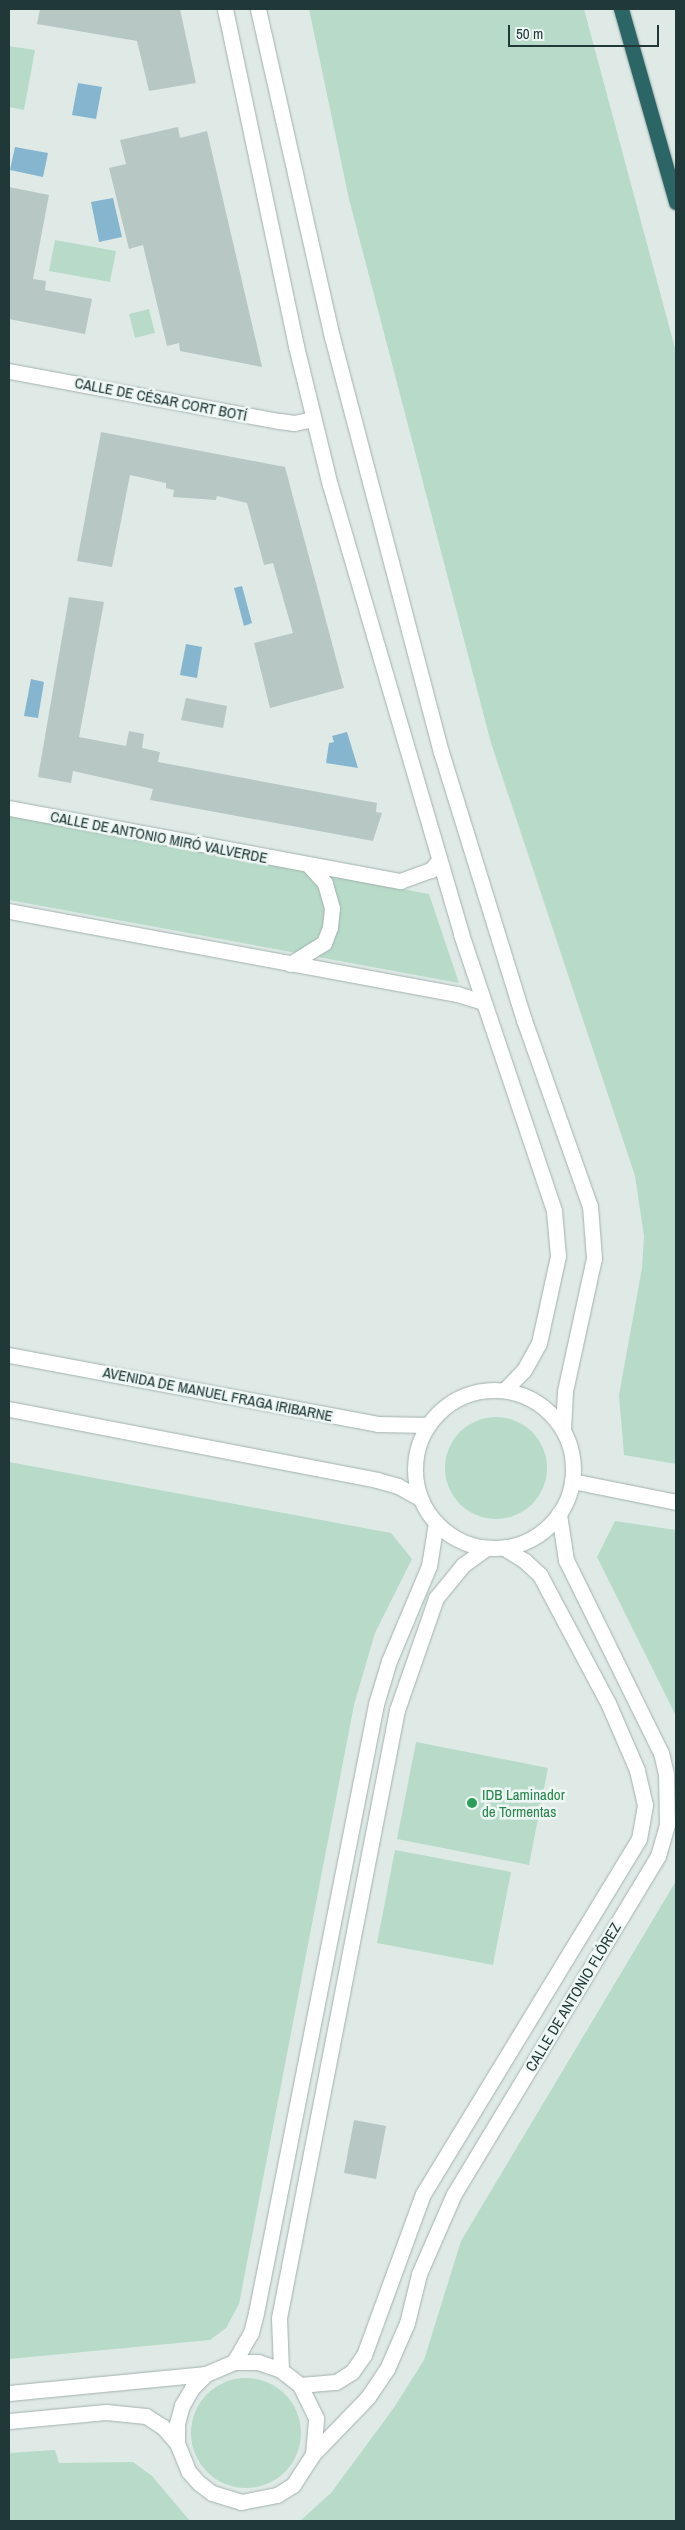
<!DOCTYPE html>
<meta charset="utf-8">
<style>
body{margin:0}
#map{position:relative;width:685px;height:2530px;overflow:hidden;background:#dfeae7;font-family:"Archivo Narrow",sans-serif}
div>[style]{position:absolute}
.green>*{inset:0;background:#b7dbc8}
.round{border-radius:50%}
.water>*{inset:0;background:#86b5cf}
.building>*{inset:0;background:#b7c7c4}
.roads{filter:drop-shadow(0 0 1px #a2b1af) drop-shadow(0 0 1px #a2b1af)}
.minor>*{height:15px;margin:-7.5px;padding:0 7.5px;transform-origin:7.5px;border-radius:7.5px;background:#fff}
.minor>.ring{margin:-7.5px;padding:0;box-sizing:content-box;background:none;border:15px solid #fff;border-radius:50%}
.highway>*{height:15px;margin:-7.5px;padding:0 7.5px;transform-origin:7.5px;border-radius:7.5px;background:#2c6565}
.dots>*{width:14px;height:14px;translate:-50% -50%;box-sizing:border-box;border:2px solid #eff7f4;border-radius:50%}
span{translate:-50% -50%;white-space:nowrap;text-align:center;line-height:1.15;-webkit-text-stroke:5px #eff7f4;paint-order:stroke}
.street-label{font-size:15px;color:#203938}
.leisure-label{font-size:15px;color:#27864d}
.left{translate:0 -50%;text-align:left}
.frame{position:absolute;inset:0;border:10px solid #203938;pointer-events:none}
.scale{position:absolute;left:508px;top:25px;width:151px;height:22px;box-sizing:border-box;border:2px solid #203938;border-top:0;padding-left:6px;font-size:15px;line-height:18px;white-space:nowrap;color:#203938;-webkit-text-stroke:4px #eff7f4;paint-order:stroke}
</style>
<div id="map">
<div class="green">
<div style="clip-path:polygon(309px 9px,584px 9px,676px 352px,676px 1464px,624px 1455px,619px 1395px,642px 1268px,644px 1236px,635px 1176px,491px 743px,349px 199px)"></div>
<div style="clip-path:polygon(9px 46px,35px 50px,24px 110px,9px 107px)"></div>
<div style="clip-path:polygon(55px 240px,116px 251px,110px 282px,49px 271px)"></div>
<div style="clip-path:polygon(149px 309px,155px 333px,135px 338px,129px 314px)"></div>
<div style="clip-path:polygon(9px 815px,429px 894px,459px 983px,9px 900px)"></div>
<div class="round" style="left:445px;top:1417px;width:102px;height:102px"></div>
<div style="clip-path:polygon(9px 1462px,391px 1533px,412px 1559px,375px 1633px,354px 1705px,239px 2304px,226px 2328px,210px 2340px,9px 2359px)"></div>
<div style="clip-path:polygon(615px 1521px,676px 1530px,676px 1716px,597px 1557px)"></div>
<div style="clip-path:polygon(416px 1742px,548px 1768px,529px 1865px,397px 1839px)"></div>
<div style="clip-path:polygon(395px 1850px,511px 1872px,493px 1965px,377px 1943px)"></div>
<div style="clip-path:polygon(676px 1881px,676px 2521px,300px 2521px,331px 2493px,393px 2409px,424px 2360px,461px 2241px)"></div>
<div class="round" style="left:191px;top:2378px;width:110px;height:110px"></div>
<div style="clip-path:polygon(55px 2450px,59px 2463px,133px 2462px,152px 2476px,190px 2521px,9px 2521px,9px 2453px)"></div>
</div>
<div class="water">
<div style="clip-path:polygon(78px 83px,102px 87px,96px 119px,72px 115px)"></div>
<div style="clip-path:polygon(15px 147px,48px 153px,43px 177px,10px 170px)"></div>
<div style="clip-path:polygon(113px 198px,122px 237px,99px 242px,91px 202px)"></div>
<div style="clip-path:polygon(242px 586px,252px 623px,244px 626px,234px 588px)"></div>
<div style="clip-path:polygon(186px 644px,202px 647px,197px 678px,180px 675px)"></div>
<div style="clip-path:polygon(31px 679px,44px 682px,38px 718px,24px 716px)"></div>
<div style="clip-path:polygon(347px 732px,358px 768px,326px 763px,329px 743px,334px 742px,332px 736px)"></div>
</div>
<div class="building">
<div style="clip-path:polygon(40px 9px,180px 9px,196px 83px,149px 91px,137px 41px,37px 24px)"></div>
<div style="clip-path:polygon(178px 127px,180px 138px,207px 131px,262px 367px,180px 351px,179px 343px,167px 346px,143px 245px,129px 249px,109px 168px,126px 164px,120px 140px)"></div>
<div style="clip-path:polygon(9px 187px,49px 195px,33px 279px,46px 281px,45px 290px,92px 299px,85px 334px,9px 319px)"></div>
<div style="clip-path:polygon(101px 432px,285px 467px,344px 688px,270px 708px,254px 643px,293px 633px,273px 563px,264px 565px,247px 503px,217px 496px,216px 500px,173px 497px,174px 490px,166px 488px,166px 483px,130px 475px,112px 567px,77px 561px)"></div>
<div style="clip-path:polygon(69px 597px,104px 602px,79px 737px,126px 746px,129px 731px,144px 734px,142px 748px,160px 752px,158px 762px,377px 803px,376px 812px,382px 813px,373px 841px,150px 800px,153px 789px,73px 771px,71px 783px,38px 777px)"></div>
<div style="clip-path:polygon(186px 698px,227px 706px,223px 728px,181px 720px)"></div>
<div style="clip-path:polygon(354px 2120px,386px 2126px,376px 2179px,344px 2173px)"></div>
</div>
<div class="roads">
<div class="minor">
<div style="left:225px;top:9px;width:344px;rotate:78.1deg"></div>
<div style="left:296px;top:346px;width:143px;rotate:76.3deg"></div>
<div style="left:330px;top:485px;width:468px;rotate:73.7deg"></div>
<div style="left:461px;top:934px;width:292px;rotate:71.4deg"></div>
<div style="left:554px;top:1211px;width:45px;rotate:84.9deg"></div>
<div style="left:558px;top:1256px;width:89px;rotate:102.3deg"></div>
<div style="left:539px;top:1343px;width:31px;rotate:119deg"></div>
<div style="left:524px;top:1370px;width:28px;rotate:134deg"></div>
<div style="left:258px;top:9px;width:336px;rotate:77.3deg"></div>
<div style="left:332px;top:337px;width:429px;rotate:75.3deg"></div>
<div style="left:441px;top:752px;width:281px;rotate:72.8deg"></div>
<div style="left:524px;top:1020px;width:197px;rotate:70.5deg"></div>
<div style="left:590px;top:1206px;width:52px;rotate:85.6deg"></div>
<div style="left:594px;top:1258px;width:136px;rotate:102.3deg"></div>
<div style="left:565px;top:1391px;width:39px;rotate:93deg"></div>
<div style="left:9px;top:371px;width:276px;rotate:10.5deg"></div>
<div style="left:280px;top:421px;width:14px;rotate:8deg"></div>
<div style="left:294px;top:423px;width:19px;rotate:-12deg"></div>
<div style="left:9px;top:808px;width:398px;rotate:10.6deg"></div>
<div style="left:400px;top:881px;width:33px;rotate:-20deg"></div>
<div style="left:431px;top:870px;width:13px;rotate:-51deg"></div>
<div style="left:9px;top:911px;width:456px;rotate:10.5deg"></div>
<div style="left:457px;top:994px;width:27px;rotate:17deg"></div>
<div style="left:290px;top:964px;width:40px;rotate:-32deg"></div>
<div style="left:324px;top:943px;width:17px;rotate:-69deg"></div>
<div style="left:330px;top:927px;width:19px;rotate:-84deg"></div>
<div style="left:332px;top:908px;width:26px;rotate:-106deg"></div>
<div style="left:325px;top:883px;width:24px;rotate:-132deg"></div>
<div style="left:9px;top:1355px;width:375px;rotate:10.6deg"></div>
<div style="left:378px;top:1424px;width:50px;rotate:1.1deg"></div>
<div class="ring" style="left:415px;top:1390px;width:143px;height:143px"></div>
<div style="left:9px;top:1409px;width:375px;rotate:10.9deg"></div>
<div style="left:377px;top:1480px;width:22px;rotate:16deg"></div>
<div style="left:398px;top:1486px;width:26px;rotate:29deg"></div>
<div style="left:572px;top:1481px;width:106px;rotate:11.4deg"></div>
<div style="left:234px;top:2362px;width:34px;rotate:-60deg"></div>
<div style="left:251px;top:2333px;width:21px;rotate:-76deg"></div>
<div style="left:256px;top:2313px;width:621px;rotate:-78.85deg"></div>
<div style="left:376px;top:1704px;width:45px;rotate:-73.2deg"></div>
<div style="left:389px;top:1661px;width:103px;rotate:-67.2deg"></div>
<div style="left:429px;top:1566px;width:44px;rotate:-80.8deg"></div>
<div style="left:281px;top:2370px;width:52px;rotate:-92.2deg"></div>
<div style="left:279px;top:2318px;width:619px;rotate:-79.02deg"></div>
<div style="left:397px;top:1710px;width:119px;rotate:-70.8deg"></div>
<div style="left:436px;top:1598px;width:43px;rotate:-50.7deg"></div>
<div style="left:463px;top:1565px;width:29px;rotate:-36deg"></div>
<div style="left:300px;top:2385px;width:36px;rotate:-5deg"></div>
<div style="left:336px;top:2382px;width:19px;rotate:-32deg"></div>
<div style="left:352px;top:2372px;width:21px;rotate:-55deg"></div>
<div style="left:364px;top:2355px;width:171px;rotate:-69.9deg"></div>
<div style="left:423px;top:2194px;width:416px;rotate:-58.7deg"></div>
<div style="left:639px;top:1839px;width:35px;rotate:-80deg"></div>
<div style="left:645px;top:1805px;width:36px;rotate:-103deg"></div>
<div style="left:637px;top:1770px;width:73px;rotate:-113.4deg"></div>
<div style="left:608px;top:1703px;width:145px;rotate:-118deg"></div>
<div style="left:540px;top:1575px;width:21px;rotate:-137deg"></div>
<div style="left:525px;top:1561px;width:25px;rotate:-148deg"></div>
<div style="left:9px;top:2393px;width:198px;rotate:-5.5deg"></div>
<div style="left:9px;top:2421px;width:97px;rotate:-5.3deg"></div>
<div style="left:106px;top:2412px;width:40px;rotate:5.7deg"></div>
<div style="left:146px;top:2416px;width:20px;rotate:33deg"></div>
<div style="left:163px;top:2427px;width:21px;rotate:49deg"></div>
<div style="left:177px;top:2443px;width:31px;rotate:68deg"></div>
<div style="left:189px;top:2472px;width:15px;rotate:48deg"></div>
<div style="left:199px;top:2483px;width:16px;rotate:38deg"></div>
<div style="left:212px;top:2493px;width:30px;rotate:17deg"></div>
<div style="left:241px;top:2502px;width:37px;rotate:-11deg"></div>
<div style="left:277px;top:2495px;width:19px;rotate:-32deg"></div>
<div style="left:293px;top:2485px;width:37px;rotate:-57deg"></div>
<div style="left:313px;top:2454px;width:36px;rotate:-85deg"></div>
<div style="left:316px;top:2418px;width:37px;rotate:-116deg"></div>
<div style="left:300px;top:2385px;width:24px;rotate:-142deg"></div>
<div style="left:281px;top:2370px;width:24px;rotate:-161deg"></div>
<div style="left:258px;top:2362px;width:24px;rotate:180deg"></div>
<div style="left:234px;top:2362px;width:30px;rotate:157deg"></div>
<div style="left:206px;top:2374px;width:20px;rotate:135deg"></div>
<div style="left:192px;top:2388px;width:20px;rotate:120deg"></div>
<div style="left:182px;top:2405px;width:20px;rotate:105deg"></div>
<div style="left:177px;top:2424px;width:19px;rotate:90deg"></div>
<div style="left:313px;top:2454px;width:79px;rotate:-46deg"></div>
<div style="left:368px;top:2397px;width:34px;rotate:-56deg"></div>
<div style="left:387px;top:2369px;width:50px;rotate:-66.5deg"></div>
<div style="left:407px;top:2323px;width:50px;rotate:-76.2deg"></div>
<div style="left:419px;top:2274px;width:87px;rotate:-66.4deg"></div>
<div style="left:454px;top:2194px;width:395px;rotate:-58.9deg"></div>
<div style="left:658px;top:1856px;width:32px;rotate:-74deg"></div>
<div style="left:667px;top:1825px;width:51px;rotate:-91.1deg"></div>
<div style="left:666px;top:1774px;width:22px;rotate:-103deg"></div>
<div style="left:661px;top:1753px;width:215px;rotate:-116.2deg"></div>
<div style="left:566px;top:1560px;width:47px;rotate:-98.7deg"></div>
</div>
<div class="highway">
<div style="left:621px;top:9px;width:201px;rotate:74.1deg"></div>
</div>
</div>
<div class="dots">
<div style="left:472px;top:1803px;background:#2e9e5b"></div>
</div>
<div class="street-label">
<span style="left:161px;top:399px;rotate:11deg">CALLE DE CÉSAR CORT BOTÍ</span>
<span style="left:159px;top:837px;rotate:11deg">CALLE DE ANTONIO MIRÓ VALVERDE</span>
<span style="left:218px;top:1394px;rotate:11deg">AVENIDA DE MANUEL FRAGA IRIBARNE</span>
<span style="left:573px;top:1997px;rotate:-59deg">CALLE DE ANTONIO FLÓREZ</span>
</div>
<div class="leisure-label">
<span class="left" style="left:482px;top:1803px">IDB Laminador<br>de Tormentas</span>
</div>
<div class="frame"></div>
<div class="scale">50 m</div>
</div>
